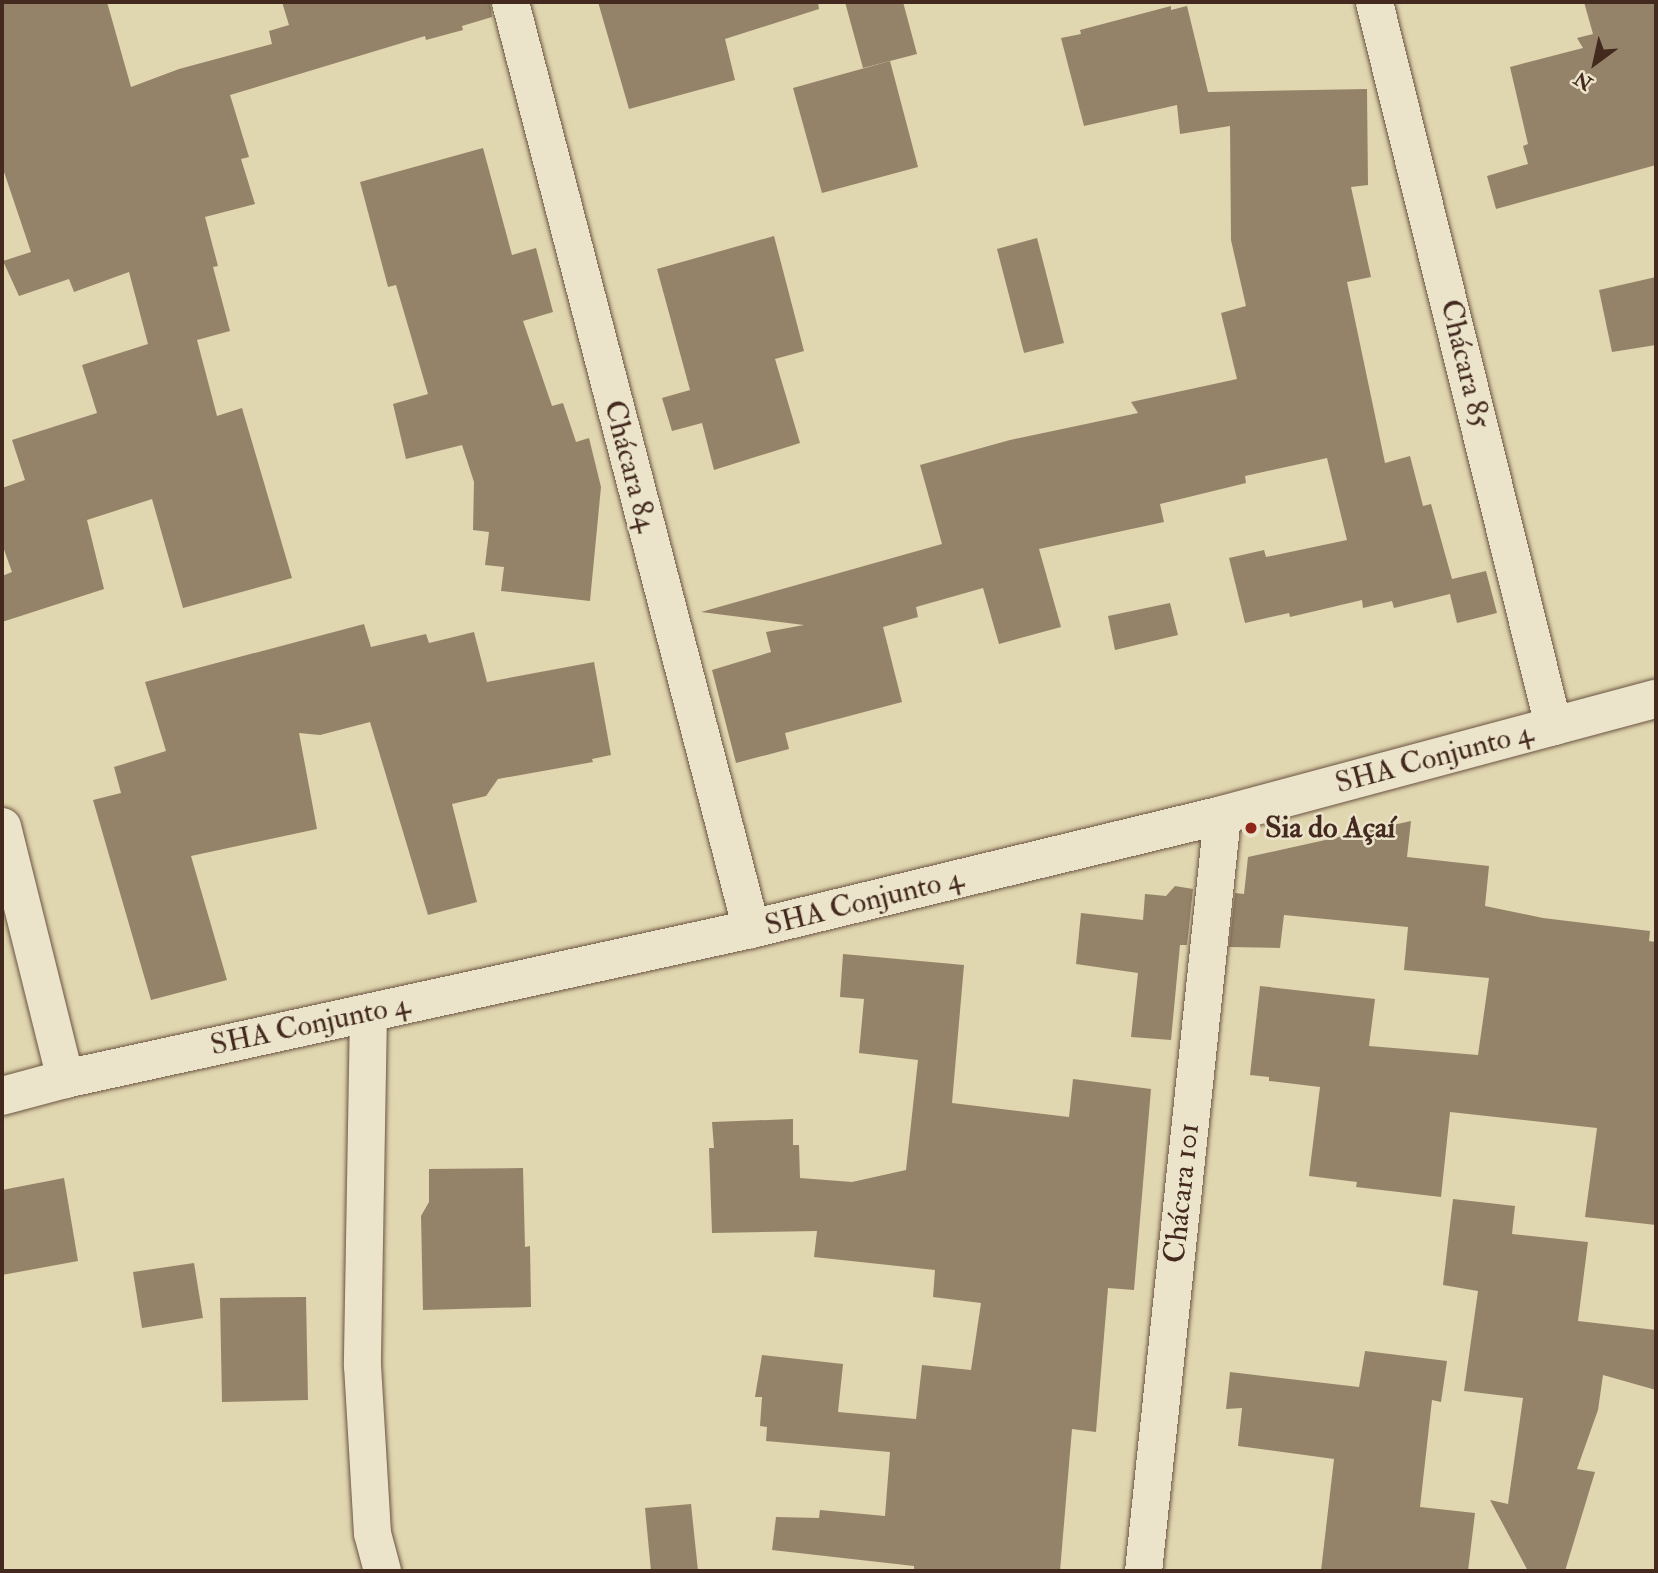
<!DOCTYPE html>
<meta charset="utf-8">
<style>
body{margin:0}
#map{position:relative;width:1658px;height:1573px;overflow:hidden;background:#e0d6af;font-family:"IM FELL Double Pica",serif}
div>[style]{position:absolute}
.building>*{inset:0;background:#958369}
.roads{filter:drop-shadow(0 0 2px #6b5442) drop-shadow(0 0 2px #6b5442)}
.street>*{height:37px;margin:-18.5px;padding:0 18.5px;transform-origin:18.5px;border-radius:18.5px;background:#ebe4cb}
.secondary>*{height:38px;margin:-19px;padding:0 19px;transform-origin:19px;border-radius:19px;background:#ebe4cb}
.dots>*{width:19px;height:19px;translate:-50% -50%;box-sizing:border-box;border:4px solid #ebe4cb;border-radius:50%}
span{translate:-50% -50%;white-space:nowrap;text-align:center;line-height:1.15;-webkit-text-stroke:5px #ebe4cb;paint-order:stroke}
.street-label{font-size:30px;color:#44291e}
.poi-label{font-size:30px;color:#44291e;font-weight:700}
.left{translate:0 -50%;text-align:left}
.frame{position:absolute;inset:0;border:4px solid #44291e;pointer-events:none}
.north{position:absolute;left:1560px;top:28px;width:70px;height:70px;-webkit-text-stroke:5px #ebe4cb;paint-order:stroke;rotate:213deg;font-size:19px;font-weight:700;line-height:28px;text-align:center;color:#44291e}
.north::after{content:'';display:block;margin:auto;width:24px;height:32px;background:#44291e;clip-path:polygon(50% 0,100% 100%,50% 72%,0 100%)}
</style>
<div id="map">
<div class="building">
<div style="clip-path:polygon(2px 2px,107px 2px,131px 87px,179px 69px,272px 44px,269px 31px,289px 25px,282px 2px,490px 2px,492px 17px,462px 26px,463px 30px,426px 40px,425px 36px,230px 95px,249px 157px,241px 159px,255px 204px,205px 217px,218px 266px,213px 267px,230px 331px,197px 340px,217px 416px,242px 408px,292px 578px,183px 608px,152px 499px,87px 520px,104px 589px,2px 622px,2px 576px,12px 572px,2px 544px,2px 488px,25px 480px,12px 440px,97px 413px,82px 365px,148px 344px,129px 272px,74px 292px,69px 279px,19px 296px,3px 261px,31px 252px,2px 166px)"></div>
<div style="clip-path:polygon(598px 2px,818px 2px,819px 9px,725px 39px,735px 80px,629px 109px)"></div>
<div style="clip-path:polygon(845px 2px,903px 2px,917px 54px,863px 68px)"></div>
<div style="clip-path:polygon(1584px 2px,1656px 2px,1656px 165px,1496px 209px,1487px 176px,1528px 164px,1523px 146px,1528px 144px,1510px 67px,1583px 48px,1577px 38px,1593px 34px)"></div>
<div style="clip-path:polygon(1171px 6px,1171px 10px,1187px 6px,1208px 92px,1367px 89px,1368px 185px,1351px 187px,1371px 277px,1347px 282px,1385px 463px,1410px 456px,1423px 506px,1431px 504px,1452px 579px,1486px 571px,1497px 613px,1457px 623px,1450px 594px,1394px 608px,1392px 601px,1363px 608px,1362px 600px,1290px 617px,1289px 613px,1245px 623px,1229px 558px,1264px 550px,1266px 557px,1347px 540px,1327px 458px,1245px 476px,1246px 483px,1160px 504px,1164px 522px,1039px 549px,1061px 627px,999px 644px,983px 588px,916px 607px,918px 617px,883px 627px,902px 702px,785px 733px,789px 749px,736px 763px,712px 670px,771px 652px,766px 632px,804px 625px,701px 612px,942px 544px,920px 465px,1010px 440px,1138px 413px,1131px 402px,1237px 379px,1221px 313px,1246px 306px,1231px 240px,1230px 126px,1180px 134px,1177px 105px,1084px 126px,1061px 38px,1081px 34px,1080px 30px)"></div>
<div style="clip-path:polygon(890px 61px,918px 167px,822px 193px,793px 88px)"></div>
<div style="clip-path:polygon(483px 148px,512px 255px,536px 248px,553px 312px,523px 321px,552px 406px,563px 403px,576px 442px,589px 438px,601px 487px,590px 601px,501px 591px,504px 567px,485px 565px,489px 532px,473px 530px,474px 482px,462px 445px,406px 459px,393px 404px,428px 394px,396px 285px,388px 287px,360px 182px)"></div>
<div style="clip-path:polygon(774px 236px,804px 351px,775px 359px,800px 443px,714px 470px,702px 423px,672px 431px,662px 398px,690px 390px,657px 269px)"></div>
<div style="clip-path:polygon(1037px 238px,1064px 343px,1024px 353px,997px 249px)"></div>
<div style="clip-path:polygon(1656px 277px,1656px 345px,1612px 352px,1599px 290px)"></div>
<div style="clip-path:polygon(1170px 603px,1178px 635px,1115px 650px,1108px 616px)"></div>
<div style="clip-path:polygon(364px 624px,371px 647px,426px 634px,429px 643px,474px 632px,487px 682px,594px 662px,611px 755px,592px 759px,593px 762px,498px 779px,486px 796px,452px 804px,477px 902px,428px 915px,370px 722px,320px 735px,299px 733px,317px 829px,191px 856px,227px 980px,151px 1000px,93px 800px,121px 793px,114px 767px,166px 751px,145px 682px)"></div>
<div style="clip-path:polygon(1411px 821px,1407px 857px,1489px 866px,1485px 906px,1543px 918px,1650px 931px,1649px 941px,1656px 942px,1656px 1225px,1585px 1217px,1597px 1128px,1450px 1112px,1441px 1197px,1356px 1187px,1357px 1182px,1309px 1176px,1320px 1087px,1269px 1081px,1269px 1077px,1250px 1075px,1260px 986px,1375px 999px,1369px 1046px,1478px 1055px,1489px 978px,1404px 970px,1408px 927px,1284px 915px,1280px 948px,1229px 947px,1235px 893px,1244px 894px,1248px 857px)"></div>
<div style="clip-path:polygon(1175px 886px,1193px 889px,1187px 945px,1180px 945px,1171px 1040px,1131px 1037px,1138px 973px,1076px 964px,1081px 913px,1143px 920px,1145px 894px,1166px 896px)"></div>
<div style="clip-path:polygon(843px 954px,964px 965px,952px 1103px,1069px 1117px,1073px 1079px,1151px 1089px,1134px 1290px,1108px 1288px,1096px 1432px,1072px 1429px,1060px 1571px,914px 1571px,914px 1566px,772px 1550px,776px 1517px,819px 1518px,820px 1510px,885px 1516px,890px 1452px,766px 1441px,767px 1427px,760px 1426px,762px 1397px,755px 1397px,762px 1355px,843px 1364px,838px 1412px,916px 1419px,922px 1365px,971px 1370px,981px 1303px,933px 1297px,935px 1270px,814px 1257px,817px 1231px,712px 1233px,709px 1148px,714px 1148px,712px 1122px,793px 1119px,793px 1145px,799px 1145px,800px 1178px,852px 1182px,906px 1170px,918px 1060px,859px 1053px,864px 999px,840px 997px)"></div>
<div style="clip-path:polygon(523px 1168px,525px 1247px,530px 1246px,531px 1307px,423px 1310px,421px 1216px,429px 1202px,429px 1169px)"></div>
<div style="clip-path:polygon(64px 1178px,78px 1261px,2px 1275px,2px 1190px)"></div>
<div style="clip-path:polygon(1453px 1199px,1515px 1206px,1512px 1234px,1588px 1242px,1578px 1321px,1656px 1330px,1656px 1390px,1603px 1375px,1598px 1410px,1577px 1469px,1595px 1472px,1565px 1571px,1528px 1571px,1490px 1500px,1508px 1504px,1523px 1398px,1464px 1391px,1478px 1291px,1443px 1285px)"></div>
<div style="clip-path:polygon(194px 1263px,203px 1318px,142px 1328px,133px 1272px)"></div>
<div style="clip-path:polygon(306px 1297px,308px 1400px,222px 1402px,220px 1298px)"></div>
<div style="clip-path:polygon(1365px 1351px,1447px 1361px,1441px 1402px,1432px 1400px,1420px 1507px,1475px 1513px,1468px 1571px,1321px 1571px,1334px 1459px,1238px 1446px,1242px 1408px,1226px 1409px,1230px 1372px,1359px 1387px)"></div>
<div style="clip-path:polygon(691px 1504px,698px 1571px,651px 1571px,645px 1508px)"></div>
</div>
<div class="roads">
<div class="street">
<div style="left:510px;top:2px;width:958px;rotate:75.43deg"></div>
<div style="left:1374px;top:2px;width:746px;rotate:76.11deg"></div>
<div style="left:2px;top:826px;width:261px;rotate:76deg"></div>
<div style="left:368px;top:1012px;width:353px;rotate:91deg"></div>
<div style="left:362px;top:1365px;width:168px;rotate:86.6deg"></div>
<div style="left:372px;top:1533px;width:39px;rotate:75deg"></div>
<div style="left:1143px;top:1571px;width:760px;rotate:-84.03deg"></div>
</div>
<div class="secondary">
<div style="left:2px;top:1096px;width:65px;rotate:-15.1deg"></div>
<div style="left:65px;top:1079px;width:702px;rotate:-12.33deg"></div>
<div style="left:751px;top:929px;width:485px;rotate:-13.6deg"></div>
<div style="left:1222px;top:815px;width:449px;rotate:-15deg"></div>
</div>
</div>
<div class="dots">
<div style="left:1251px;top:828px;background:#8f2418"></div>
</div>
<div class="street-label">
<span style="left:1465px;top:364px;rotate:76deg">Chácara 85</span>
<span style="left:630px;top:466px;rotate:75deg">Chácara 84</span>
<span style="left:1434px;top:758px;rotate:-15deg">SHA Conjunto 4</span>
<span style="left:864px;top:902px;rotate:-14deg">SHA Conjunto 4</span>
<span style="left:310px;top:1025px;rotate:-12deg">SHA Conjunto 4</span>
<span style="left:1182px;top:1193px;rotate:-84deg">Chácara 101</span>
</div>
<div class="poi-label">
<span class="left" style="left:1265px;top:828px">Sia do Açaí</span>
</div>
<div class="frame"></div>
<div class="north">N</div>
</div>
